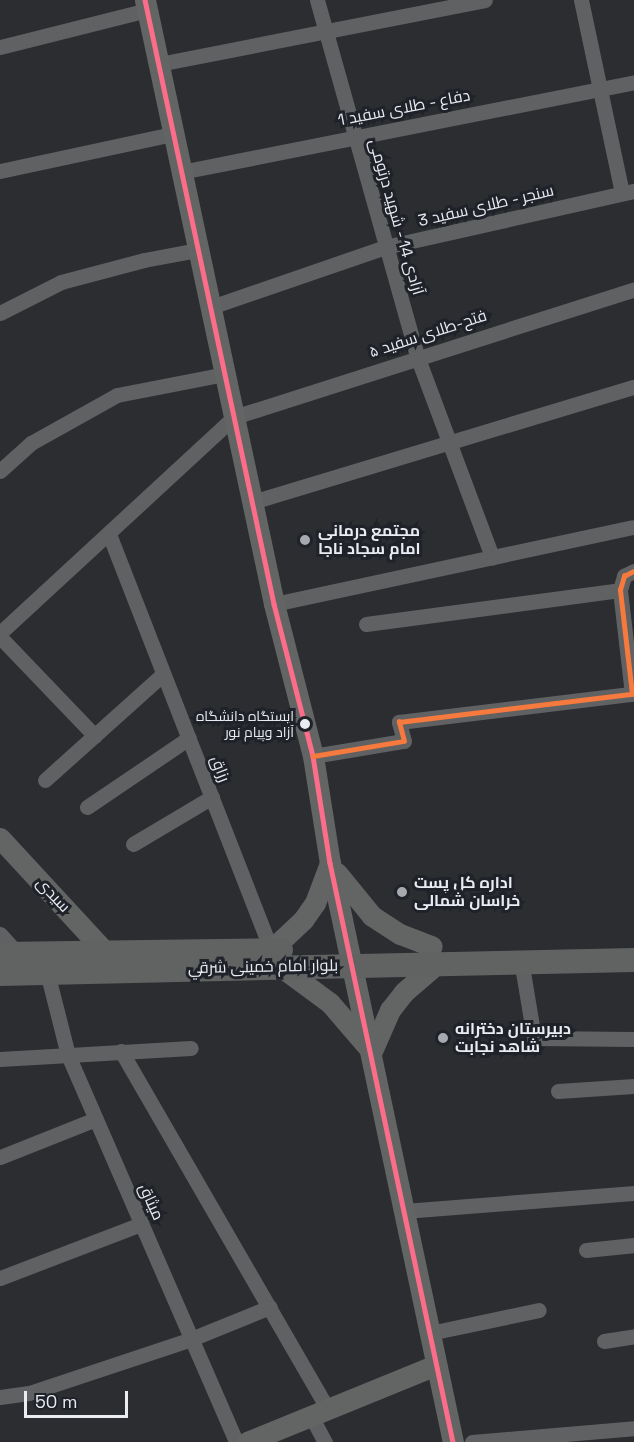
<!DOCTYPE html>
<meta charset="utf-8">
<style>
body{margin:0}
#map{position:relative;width:634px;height:1442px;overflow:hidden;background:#2b2d30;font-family:"Space Grotesk",Cairo,sans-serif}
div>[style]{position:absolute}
.minor>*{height:15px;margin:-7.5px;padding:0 7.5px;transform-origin:7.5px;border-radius:7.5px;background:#606162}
.secondary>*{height:21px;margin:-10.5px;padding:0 10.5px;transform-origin:10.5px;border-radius:10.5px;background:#636464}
.primary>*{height:24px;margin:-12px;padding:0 12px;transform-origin:12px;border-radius:12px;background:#616363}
.bus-1>*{height:4.5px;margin:-2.25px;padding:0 2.25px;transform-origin:2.25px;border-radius:2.25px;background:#fb6d88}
.bus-2>*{height:4.5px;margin:-2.25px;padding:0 2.25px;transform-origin:2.25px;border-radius:2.25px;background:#f6793e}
.dots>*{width:16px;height:16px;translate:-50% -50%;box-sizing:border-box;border:3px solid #1f2229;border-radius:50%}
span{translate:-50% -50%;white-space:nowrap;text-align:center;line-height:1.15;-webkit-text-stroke:6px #1f2229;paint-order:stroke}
.bus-label{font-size:14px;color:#e9ecf1}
.right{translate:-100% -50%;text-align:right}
.street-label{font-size:16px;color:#e9ecf1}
.poi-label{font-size:16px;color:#e9ecf1;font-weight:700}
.left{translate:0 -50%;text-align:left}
.scale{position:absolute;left:24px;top:1391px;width:104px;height:27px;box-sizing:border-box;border:3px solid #e9ecf1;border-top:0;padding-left:8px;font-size:18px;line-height:21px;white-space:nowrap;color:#e9ecf1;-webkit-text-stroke:4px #1f2229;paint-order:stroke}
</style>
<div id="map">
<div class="minor">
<div style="left:317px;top:0;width:370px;rotate:74.3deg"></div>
<div style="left:417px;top:356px;width:215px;rotate:69.5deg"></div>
<div style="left:581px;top:0;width:197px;rotate:78deg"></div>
<div style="left:0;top:47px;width:152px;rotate:-14.1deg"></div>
<div style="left:159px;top:64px;width:332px;rotate:-11.1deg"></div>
<div style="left:0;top:171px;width:177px;rotate:-12.1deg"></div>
<div style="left:181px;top:172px;width:462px;rotate:-11.2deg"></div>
<div style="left:211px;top:307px;width:184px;rotate:-19deg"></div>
<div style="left:385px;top:247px;width:255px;rotate:-12.7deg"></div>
<div style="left:0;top:313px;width:68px;rotate:-26.9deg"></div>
<div style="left:61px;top:282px;width:86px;rotate:-14.8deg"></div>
<div style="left:144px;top:260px;width:55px;rotate:-10.5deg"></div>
<div style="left:0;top:471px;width:42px;rotate:-42.1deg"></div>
<div style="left:31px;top:443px;width:98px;rotate:-29.2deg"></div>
<div style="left:117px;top:395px;width:110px;rotate:-11deg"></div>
<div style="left:252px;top:502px;width:399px;rotate:-16.8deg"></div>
<div style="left:109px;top:534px;width:446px;rotate:68.7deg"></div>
<div style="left:274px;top:604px;width:366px;rotate:-12.1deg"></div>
<div style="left:366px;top:624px;width:256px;rotate:-7.6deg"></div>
<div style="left:0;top:633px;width:318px;rotate:-42.7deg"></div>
<div style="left:234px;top:417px;width:420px;rotate:-17.7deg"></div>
<div style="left:0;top:637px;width:137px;rotate:46.2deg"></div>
<div style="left:313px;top:756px;width:92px;rotate:-9.4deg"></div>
<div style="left:404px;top:741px;width:20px;rotate:-105deg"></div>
<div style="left:399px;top:722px;width:235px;rotate:-6.9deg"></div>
<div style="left:632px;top:694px;width:105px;rotate:-96.6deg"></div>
<div style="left:620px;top:590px;width:15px;rotate:-74deg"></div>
<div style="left:624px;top:576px;width:11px;rotate:-27deg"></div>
<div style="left:45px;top:780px;width:157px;rotate:-41.9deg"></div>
<div style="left:87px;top:807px;width:123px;rotate:-34.1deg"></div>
<div style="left:133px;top:844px;width:92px;rotate:-30.7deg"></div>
<div style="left:0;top:934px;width:25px;rotate:48deg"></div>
<div style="left:521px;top:960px;width:79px;rotate:80.5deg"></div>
<div style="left:534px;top:1038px;width:100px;rotate:0.6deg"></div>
<div style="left:47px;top:972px;width:86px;rotate:75.8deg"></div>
<div style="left:68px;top:1055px;width:422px;rotate:66.5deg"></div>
<div style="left:121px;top:1051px;width:414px;rotate:60deg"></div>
<div style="left:0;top:1059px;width:191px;rotate:-3.3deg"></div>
<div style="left:558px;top:1091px;width:76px;rotate:-3.8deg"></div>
<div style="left:0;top:1157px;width:103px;rotate:-21.6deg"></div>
<div style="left:404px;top:1211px;width:231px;rotate:-4.5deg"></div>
<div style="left:586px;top:1250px;width:48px;rotate:-5.9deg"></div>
<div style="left:0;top:1278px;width:151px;rotate:-21deg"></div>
<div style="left:430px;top:1333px;width:111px;rotate:-11.9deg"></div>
<div style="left:604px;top:1341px;width:30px;rotate:-9deg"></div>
<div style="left:0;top:1397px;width:29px;rotate:-8deg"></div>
<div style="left:29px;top:1393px;width:171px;rotate:-18.4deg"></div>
<div style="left:191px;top:1339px;width:85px;rotate:-22.1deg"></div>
<div style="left:311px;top:1416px;width:30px;rotate:62deg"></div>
<div style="left:472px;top:1442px;width:163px;rotate:-4.9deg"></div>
</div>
<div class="secondary">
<div style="left:145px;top:0;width:618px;rotate:77.94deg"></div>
<div style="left:274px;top:604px;width:157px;rotate:75.6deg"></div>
<div style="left:313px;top:756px;width:108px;rotate:81deg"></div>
<div style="left:330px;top:863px;width:592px;rotate:78.01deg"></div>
<div style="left:0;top:838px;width:156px;rotate:47.3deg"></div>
<div style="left:337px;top:873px;width:55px;rotate:50.9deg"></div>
<div style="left:372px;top:916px;width:33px;rotate:33deg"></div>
<div style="left:400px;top:934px;width:34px;rotate:21deg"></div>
<div style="left:271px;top:950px;width:44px;rotate:-43.2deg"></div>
<div style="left:303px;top:920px;width:21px;rotate:-55deg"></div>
<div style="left:315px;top:903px;width:43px;rotate:-69.4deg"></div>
<div style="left:280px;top:966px;width:62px;rotate:36.5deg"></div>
<div style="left:330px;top:1003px;width:57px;rotate:49.3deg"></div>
<div style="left:372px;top:1051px;width:45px;rotate:-66.3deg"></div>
<div style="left:390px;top:1010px;width:23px;rotate:-52deg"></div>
<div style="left:404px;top:992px;width:46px;rotate:-40.6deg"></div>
<div style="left:247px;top:1442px;width:204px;rotate:-22.2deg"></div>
</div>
<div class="primary">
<div style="left:0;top:954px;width:281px;rotate:-0.8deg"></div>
<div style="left:0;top:974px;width:634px;rotate:-1.27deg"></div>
</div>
<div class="bus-1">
<div style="left:145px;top:0;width:618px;rotate:77.94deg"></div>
<div style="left:274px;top:604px;width:157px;rotate:75.6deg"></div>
<div style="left:313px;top:756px;width:108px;rotate:81deg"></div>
<div style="left:330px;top:863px;width:592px;rotate:78.01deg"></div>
</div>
<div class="bus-2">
<div style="left:313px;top:756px;width:92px;rotate:-9.4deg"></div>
<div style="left:404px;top:741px;width:20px;rotate:-105deg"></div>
<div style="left:399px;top:722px;width:235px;rotate:-6.9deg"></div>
<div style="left:632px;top:694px;width:105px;rotate:-96.6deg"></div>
<div style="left:620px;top:590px;width:15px;rotate:-74deg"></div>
<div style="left:624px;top:576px;width:11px;rotate:-27deg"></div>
</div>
<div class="dots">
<div style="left:305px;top:540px;background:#a6a9ad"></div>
<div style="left:305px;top:724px;background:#e9ecf1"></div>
<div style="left:402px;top:892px;background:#a6a9ad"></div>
<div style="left:443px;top:1038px;background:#a6a9ad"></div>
</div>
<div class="bus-label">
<span class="right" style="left:294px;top:724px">ایستگاه دانشگاه<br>آزاد وپیام نور</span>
</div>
<div class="street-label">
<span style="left:404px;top:108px;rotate:-11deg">دفاع - طلای سفید 1</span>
<span style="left:486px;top:206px;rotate:-13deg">سنجر - طلای سفید 3</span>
<span style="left:396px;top:217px;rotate:74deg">آزادی 14 - شهید درتومی</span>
<span style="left:428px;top:334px;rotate:-18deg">فتح-طلای سفید ۵</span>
<span style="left:220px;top:769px;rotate:69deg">رزاق</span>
<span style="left:53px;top:895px;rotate:47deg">سیدی</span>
<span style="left:263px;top:967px;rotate:-1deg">بلوار امام خمینی شرقي</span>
<span style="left:151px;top:1202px;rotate:66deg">میثاق</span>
</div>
<div class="poi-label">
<span class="left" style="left:318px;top:540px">مجتمع درمانی<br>امام سجاد ناجا</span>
<span class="left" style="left:414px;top:892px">اداره کل پست<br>خراسان شمالی</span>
<span class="left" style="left:455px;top:1038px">دبیرستان دخترانه<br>شاهد نجابت</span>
</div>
<div class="scale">50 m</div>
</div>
